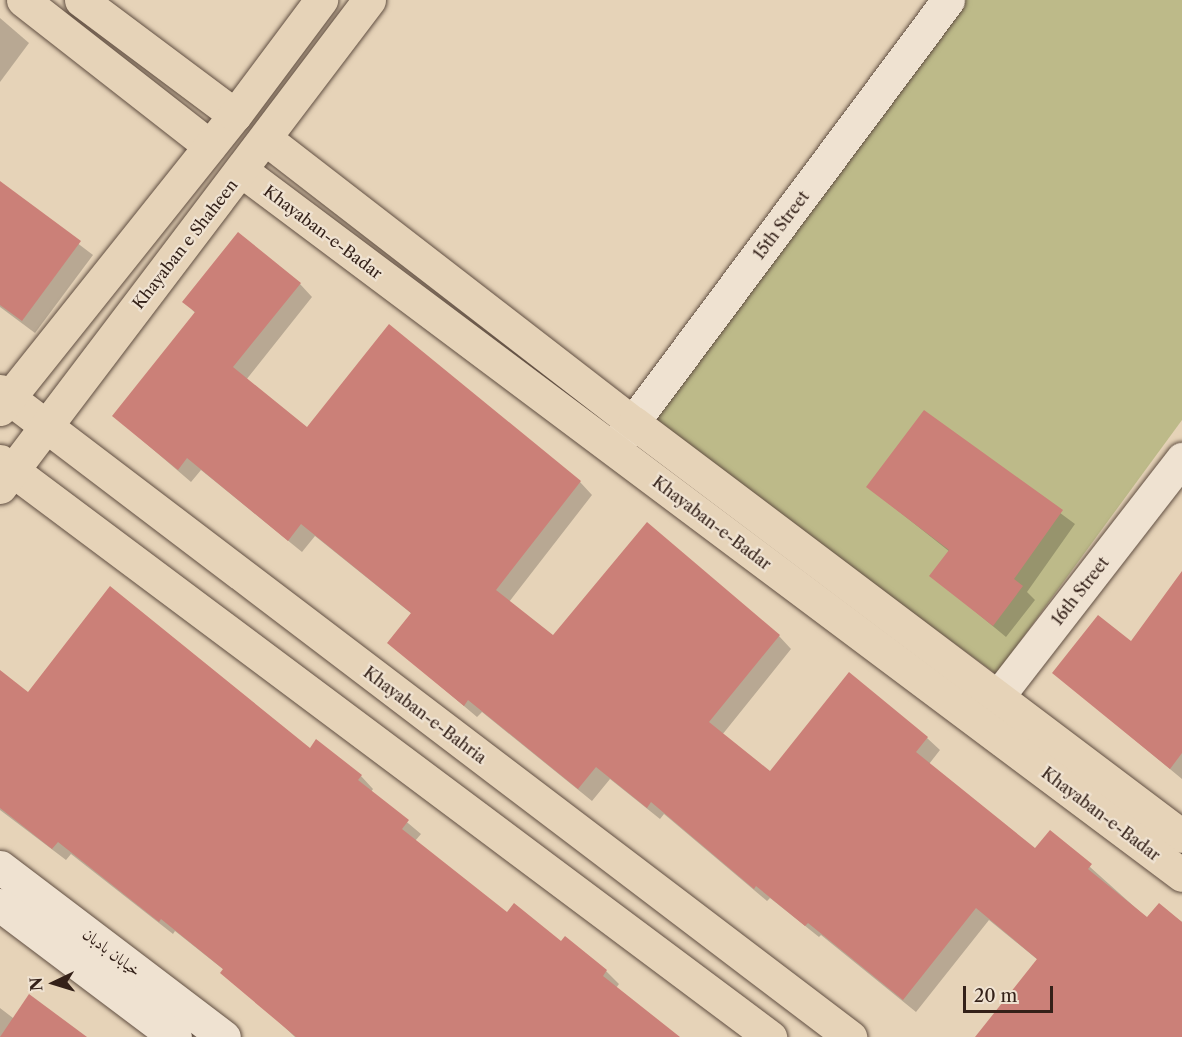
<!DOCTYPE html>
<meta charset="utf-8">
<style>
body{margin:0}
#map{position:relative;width:1182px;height:1037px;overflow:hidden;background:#e6d3b8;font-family:"Libre Caslon Text",Amiri,serif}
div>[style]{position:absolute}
.green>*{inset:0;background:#bdba89}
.shadow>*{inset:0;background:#0003}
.building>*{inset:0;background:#cb8078}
.roads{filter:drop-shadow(0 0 2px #604e41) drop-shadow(0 0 2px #604e41)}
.minor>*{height:33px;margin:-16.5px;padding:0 16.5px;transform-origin:16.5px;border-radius:16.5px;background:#efe2d1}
.major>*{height:33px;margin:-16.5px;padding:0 16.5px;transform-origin:16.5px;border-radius:16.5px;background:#e6d3b8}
span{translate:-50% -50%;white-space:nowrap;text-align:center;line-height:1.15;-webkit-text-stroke:4.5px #efe2d1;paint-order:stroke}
.street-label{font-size:16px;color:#342119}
.north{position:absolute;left:24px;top:953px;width:60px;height:60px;-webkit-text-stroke:4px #efe2d1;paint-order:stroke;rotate:266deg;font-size:16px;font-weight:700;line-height:24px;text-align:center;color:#342119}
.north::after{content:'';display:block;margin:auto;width:21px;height:27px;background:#342119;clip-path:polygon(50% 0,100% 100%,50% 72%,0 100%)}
.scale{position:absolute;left:963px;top:986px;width:90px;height:27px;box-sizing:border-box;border:3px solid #342119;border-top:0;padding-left:8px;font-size:18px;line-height:21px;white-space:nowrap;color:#342119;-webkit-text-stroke:4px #efe2d1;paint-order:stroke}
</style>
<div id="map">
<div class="green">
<div style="clip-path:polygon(960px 0,1182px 0,1182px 420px,996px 674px,650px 419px)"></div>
</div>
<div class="shadow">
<div style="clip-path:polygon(0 18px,29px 43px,0 82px)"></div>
<div style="clip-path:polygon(0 184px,93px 255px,35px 333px,0 307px)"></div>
<div style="clip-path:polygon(300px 284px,312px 297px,246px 380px,307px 429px,580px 482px,592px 495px,509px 602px,553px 637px,779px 636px,791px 649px,722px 735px,770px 774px,927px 738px,940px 750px,929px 764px,1036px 851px,1051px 832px,1148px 919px,1159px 905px,1182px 922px,1182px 1037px,977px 1037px,1038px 960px,989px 920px,916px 1012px,821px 935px,819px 937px,770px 898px,767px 901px,664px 814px,660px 819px,610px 779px,592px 801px,482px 712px,477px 717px,389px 643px,412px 614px,315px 536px,302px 552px,201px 470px,191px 482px,114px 416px,196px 314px,184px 301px)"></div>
<div style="clip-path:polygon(924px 412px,1075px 524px,1027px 592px,1035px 600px,1006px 637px,931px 575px,950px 552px,868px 487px)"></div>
<div style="clip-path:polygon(1182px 573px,1182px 779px,1054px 673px,1131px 643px)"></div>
<div style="clip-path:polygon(0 672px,28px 694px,310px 750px,361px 776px,373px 789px,371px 792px,421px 834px,415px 841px,507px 914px,606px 971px,619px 984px,616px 988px,679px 1037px,295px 1037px,224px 970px,175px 931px,173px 934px,71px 854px,66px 860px,0 810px)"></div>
<div style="clip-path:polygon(0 1008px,13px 1018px,85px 1037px,0 1037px)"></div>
</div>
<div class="building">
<div style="clip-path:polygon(0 181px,81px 241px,22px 321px,0 305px)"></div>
<div style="clip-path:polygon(238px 232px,301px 283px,233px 367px,307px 427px,389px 324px,581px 481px,496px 590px,553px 635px,647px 522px,780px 635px,709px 722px,770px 771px,849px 672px,928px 737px,916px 752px,1035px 848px,1050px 830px,1092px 864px,1088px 869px,1147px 917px,1159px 903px,1182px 922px,1182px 1037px,975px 1037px,1037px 959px,976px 908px,903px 1000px,808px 923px,805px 926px,756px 886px,754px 889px,651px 802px,647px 808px,596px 767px,578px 789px,468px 700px,464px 706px,387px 643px,411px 613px,301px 524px,288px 541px,187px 458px,178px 470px,112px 416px,195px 312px,182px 302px)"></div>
<div style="clip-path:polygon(924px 410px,1063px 510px,1014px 579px,1023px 586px,993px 626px,929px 576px,949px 550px,866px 487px)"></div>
<div style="clip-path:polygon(1182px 571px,1182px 753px,1170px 769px,1052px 673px,1098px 615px,1131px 641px)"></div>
<div style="clip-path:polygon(110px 586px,310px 748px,316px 739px,362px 775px,358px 780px,409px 820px,402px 829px,507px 912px,514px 903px,561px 941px,565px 936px,607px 970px,603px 976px,680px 1037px,296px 1037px,220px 973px,223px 969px,161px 919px,159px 922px,58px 842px,52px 849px,0 808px,0 670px,28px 692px)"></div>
<div style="clip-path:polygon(29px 994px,87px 1037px,0 1037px)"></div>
</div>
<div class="roads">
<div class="minor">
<div style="left:616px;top:445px;width:555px;rotate:-53.27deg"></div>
<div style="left:981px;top:718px;width:328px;rotate:-52.2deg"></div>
<div style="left:0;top:867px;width:281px;rotate:37.2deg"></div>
<div style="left:0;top:905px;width:219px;rotate:37deg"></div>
</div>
<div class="major">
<div style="left:23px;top:0;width:237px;rotate:38deg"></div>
<div style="left:81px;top:0;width:192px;rotate:36.8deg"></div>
<div style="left:266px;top:139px;width:465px;rotate:37.7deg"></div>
<div style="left:634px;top:423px;width:686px;rotate:37deg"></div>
<div style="left:242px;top:171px;width:1174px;rotate:36.83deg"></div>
<div style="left:0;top:391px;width:1068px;rotate:37.23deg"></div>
<div style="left:0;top:409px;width:376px;rotate:-51.4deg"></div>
<div style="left:235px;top:115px;width:144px;rotate:-53.2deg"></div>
<div style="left:0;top:461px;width:962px;rotate:36.8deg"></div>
<div style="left:0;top:487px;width:611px;rotate:-52.85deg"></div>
</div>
</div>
<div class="street-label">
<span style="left:781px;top:225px;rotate:-53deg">15th Street</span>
<span style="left:323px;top:232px;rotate:37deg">Khayaban-e-Badar</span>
<span style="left:185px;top:244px;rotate:-52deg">Khayaban e Shaheen</span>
<span style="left:712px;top:523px;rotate:37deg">Khayaban-e-Badar</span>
<span style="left:1080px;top:591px;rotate:-52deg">16th Street</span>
<span style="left:425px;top:715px;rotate:37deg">Khayaban-e-Bahria</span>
<span style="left:1101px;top:814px;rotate:37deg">Khayaban-e-Badar</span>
<span style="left:112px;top:952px;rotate:37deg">خیابان بادبان</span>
</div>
<div class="north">N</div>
<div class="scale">20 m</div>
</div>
